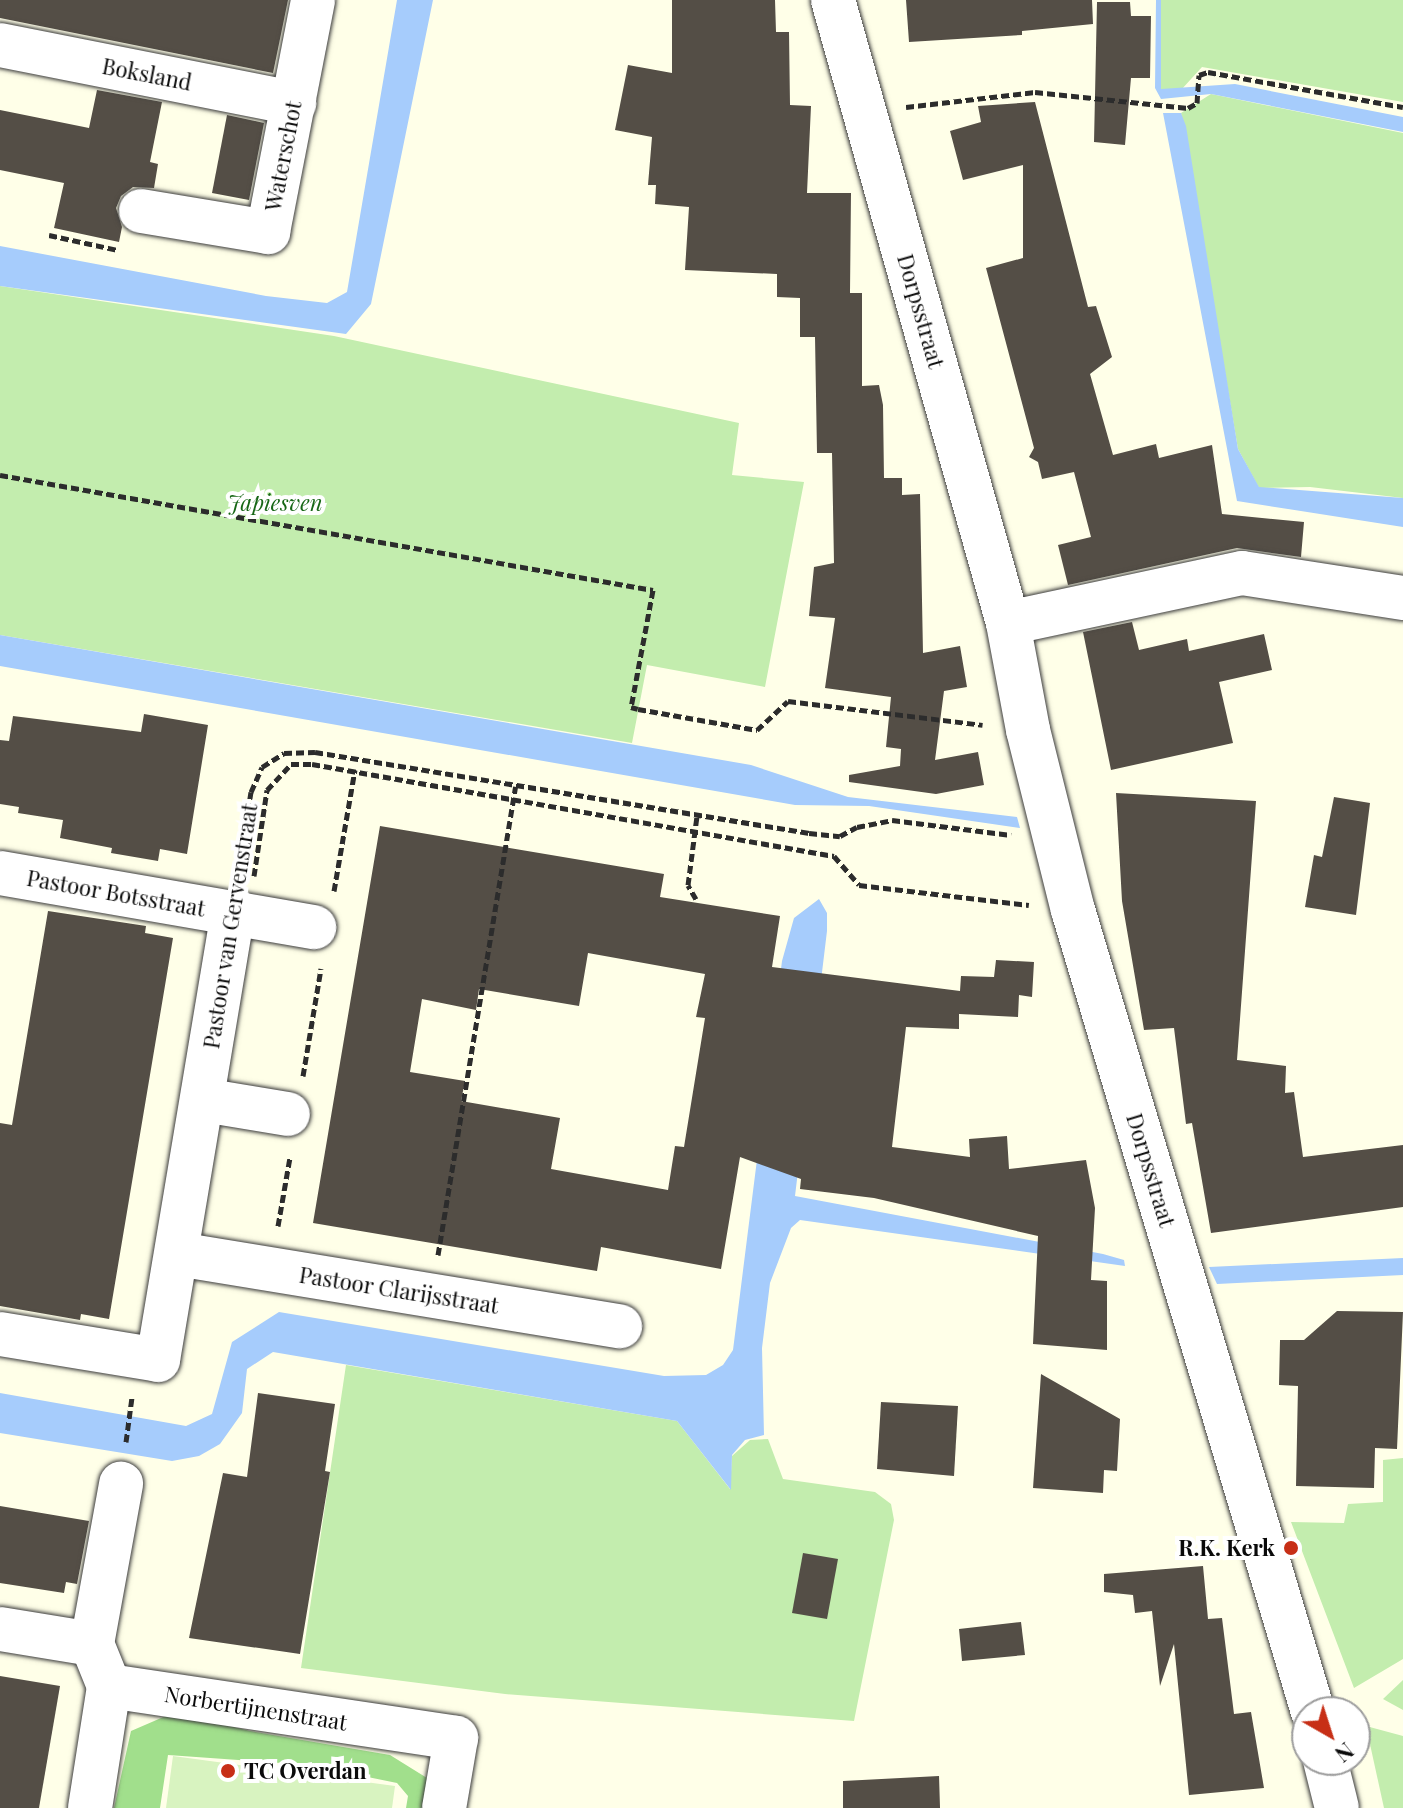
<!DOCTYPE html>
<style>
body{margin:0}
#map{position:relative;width:1403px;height:1808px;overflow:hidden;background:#ffffe8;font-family:"Playfair Display",serif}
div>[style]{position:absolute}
.green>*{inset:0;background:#c3edae}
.forest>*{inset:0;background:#a1df8c}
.pitch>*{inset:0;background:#d8f3c0}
.water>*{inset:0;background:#a6ccfc}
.building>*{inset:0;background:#544e46}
.path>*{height:5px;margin-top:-2.5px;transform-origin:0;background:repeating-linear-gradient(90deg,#2c2c2c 0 8px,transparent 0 12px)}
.roads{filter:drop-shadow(0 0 2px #3d3d3d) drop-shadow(0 0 2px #3d3d3d)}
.minor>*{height:44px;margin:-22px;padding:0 22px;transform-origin:22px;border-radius:22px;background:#fff}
.dots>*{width:22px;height:22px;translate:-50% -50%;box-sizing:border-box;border:4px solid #fff;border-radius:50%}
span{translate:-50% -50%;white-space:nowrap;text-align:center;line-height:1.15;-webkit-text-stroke:8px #fff;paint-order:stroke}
.street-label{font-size:22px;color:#0a0a0a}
.park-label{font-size:22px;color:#176716;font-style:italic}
.poi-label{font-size:22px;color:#0a0a0a;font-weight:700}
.right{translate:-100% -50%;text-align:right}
.left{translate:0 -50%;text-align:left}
.north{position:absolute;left:1291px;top:1696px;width:80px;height:80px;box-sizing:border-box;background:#fff;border:2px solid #9d9d9d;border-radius:50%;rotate:141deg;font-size:22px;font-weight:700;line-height:32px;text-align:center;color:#0a0a0a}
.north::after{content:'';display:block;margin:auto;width:28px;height:36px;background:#c72f16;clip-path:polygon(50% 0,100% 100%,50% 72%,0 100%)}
</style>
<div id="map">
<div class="green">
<div style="clip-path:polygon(1161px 0,1403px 0,1403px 102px,1202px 67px,1181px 90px,1160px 89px)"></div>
<div style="clip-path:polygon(1211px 94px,1403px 133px,1403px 498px,1310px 487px,1259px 488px,1238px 449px,1181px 113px)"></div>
<div style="clip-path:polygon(0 286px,334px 336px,739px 423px,732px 475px,804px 482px,765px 687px,647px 665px,632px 743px,0 635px)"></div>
<div style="clip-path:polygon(346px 1365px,677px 1421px,730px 1489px,732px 1456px,750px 1440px,768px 1439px,783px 1479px,875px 1492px,891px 1504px,894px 1520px,854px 1721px,505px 1694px,301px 1668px)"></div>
<div style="clip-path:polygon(1403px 1458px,1403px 1659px,1354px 1688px,1291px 1522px,1344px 1523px,1348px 1504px,1383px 1502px,1383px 1460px)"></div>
<div style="clip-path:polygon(1403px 1680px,1403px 1710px,1383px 1699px)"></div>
<div style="clip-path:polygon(1366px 1726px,1403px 1736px,1403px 1808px,1384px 1808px)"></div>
</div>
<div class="forest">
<div style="clip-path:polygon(175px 1712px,250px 1731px,390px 1755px,427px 1778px,427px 1808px,406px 1808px,408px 1796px,397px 1783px,309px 1765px,168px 1755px,160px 1808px,114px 1808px,131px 1731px)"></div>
</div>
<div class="pitch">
<div style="clip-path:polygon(173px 1756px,395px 1786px,392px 1808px,166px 1808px)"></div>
</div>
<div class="water">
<div style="clip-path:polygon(397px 0,433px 0,371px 304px,346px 334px,0 286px,0 246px,266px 296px,327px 303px,347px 292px)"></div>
<div style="clip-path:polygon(1156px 0,1161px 0,1161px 89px,1235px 84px,1403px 117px,1403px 132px,1211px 94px,1161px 99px,1155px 88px)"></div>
<div style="clip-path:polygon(1163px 113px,1181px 113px,1186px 126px,1238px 449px,1259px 487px,1403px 498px,1403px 527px,1237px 501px)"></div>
<div style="clip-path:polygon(0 635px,751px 765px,848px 797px,1017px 817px,1020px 828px,869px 806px,795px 805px,0 666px)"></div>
<div style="clip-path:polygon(819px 899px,827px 913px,827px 931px,795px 1196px,1103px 1254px,1124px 1260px,1125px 1266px,800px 1220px,791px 1228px,770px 1283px,762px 1348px,764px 1435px,745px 1440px,732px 1455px,731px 1490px,677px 1421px,273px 1352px,247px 1369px,242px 1413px,220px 1444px,199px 1456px,172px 1461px,0 1433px,0 1393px,186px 1426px,212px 1414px,232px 1342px,279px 1312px,664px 1376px,706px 1375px,723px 1365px,733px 1350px,782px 961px,794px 918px)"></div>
<div style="clip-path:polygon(1403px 1258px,1403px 1275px,1217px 1284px,1209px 1267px)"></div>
</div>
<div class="building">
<div style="clip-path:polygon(0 0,288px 0,273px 73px,0 18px)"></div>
<div style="clip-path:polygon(672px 0,775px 0,776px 32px,789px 32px,790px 105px,811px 106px,807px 193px,851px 193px,850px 293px,862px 293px,862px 386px,879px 385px,883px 405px,884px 478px,902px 478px,902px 495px,920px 494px,923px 653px,960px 646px,967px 687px,944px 691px,935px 760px,978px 752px,984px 785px,936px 794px,849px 782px,849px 775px,900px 766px,901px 749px,886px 747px,891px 697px,825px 688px,835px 618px,809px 616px,814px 567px,834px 563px,832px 453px,817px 453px,815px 337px,800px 337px,800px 298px,777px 297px,777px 274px,685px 270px,689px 207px,655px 204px,656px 185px,648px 185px,652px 137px,615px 130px,628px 65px,672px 73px)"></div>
<div style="clip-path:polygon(906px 0,1092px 0,1093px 24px,1022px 31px,1022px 35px,909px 42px)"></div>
<div style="clip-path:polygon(1097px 2px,1130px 2px,1131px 16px,1151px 16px,1150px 78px,1131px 78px,1125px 145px,1094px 142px)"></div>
<div style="clip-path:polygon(97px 90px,162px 102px,150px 162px,158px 164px,154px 188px,133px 187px,121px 196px,116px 208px,122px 227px,119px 242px,54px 228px,64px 183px,0 170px,0 110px,89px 128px)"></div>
<div style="clip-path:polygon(1035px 102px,1088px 307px,1096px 306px,1112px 357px,1090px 374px,1113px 455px,1156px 444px,1159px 458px,1212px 445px,1222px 514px,1304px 522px,1301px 557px,1237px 548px,1068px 585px,1058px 545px,1091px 537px,1074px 472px,1042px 479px,1038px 462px,1029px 457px,1034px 448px,986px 268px,1023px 258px,1023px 165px,963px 180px,950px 131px,981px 122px,978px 106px)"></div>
<div style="clip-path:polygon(227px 115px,264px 123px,249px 200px,212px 193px)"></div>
<div style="clip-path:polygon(1132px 622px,1139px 650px,1187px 639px,1189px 651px,1264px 634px,1272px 670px,1219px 682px,1233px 743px,1111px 770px,1083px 632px)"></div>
<div style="clip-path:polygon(144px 714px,208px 725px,187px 854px,160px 849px,158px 861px,111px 853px,112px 848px,60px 838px,63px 820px,18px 813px,19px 807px,0 804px,0 740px,9px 741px,13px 716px,141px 732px)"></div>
<div style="clip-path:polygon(1116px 793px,1256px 801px,1237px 1060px,1286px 1066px,1285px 1093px,1294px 1092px,1303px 1157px,1403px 1145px,1403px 1207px,1211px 1233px,1192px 1123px,1186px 1124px,1174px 1028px,1144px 1030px,1122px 901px)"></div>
<div style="clip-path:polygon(1334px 797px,1370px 803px,1356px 915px,1305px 907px,1314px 855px,1322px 857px)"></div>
<div style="clip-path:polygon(evenodd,380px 826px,664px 874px,660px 897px,780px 916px,772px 967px,960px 991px,961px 976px,994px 977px,996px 960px,1034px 962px,1032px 997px,1019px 995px,1018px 1017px,959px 1014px,959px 1029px,906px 1027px,892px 1147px,970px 1157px,969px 1139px,1007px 1136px,1009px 1169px,1086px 1160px,1095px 1208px,1091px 1280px,1107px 1281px,1107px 1350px,1033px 1344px,1038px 1236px,874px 1198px,800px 1189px,801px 1179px,740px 1157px,721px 1269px,601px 1247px,597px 1271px,313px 1223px,380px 826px,588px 953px,705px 974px,696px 1017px,705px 1018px,684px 1147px,675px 1146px,668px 1190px,551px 1169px,560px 1118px,461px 1101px,465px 1081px,410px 1072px,422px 999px,476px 1010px,479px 989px,579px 1006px,588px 953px)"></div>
<div style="clip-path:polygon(48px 911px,146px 926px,145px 933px,173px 938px,109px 1319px,81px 1314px,80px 1320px,0 1306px,0 1123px,12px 1125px)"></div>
<div style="clip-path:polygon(1337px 1311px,1403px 1312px,1397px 1449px,1375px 1448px,1374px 1488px,1296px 1486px,1298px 1386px,1279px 1385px,1280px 1340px,1304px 1340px)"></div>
<div style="clip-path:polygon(1041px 1374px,1120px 1419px,1117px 1471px,1104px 1470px,1103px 1493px,1033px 1488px)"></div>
<div style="clip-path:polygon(258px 1393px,335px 1404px,325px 1471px,330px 1472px,300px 1654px,189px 1638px,223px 1473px,247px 1477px)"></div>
<div style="clip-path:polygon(881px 1402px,958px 1406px,954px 1476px,877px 1469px)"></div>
<div style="clip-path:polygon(0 1506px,89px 1521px,77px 1584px,66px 1582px,64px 1593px,0 1583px)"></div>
<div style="clip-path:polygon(803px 1553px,838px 1559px,827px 1619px,792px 1613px)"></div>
<div style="clip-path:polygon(1203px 1566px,1208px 1619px,1222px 1618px,1234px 1714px,1251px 1712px,1264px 1788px,1189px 1795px,1174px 1644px,1160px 1686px,1152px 1611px,1135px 1613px,1133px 1595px,1104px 1592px,1104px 1574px)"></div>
<div style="clip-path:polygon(1021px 1622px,1025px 1655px,962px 1661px,959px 1629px)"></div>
<div style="clip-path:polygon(0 1676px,60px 1686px,39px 1808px,0 1808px)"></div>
<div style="clip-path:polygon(939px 1776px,940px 1808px,843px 1808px,843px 1781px)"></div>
</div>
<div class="path">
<div style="left:906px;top:107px;width:130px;rotate:-6.6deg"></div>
<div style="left:1035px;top:92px;width:154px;rotate:6deg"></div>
<div style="left:1188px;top:108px;width:10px;rotate:-29deg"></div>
<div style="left:1197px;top:103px;width:28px;rotate:-86deg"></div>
<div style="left:1199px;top:75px;width:9px;rotate:-18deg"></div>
<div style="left:1208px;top:72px;width:198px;rotate:10.2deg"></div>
<div style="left:49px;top:235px;width:71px;rotate:12.3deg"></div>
<div style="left:0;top:475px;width:663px;rotate:9.99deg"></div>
<div style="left:653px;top:590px;width:119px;rotate:100.6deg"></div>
<div style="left:631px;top:707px;width:7px;rotate:16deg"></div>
<div style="left:638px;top:709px;width:121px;rotate:10deg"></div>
<div style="left:757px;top:730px;width:42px;rotate:-43.1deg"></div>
<div style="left:788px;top:701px;width:196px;rotate:7deg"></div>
<div style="left:239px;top:870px;width:79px;rotate:-81.3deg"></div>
<div style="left:251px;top:792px;width:27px;rotate:-66deg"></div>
<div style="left:262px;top:767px;width:26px;rotate:-32deg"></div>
<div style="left:284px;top:753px;width:31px;rotate:-2deg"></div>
<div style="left:315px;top:752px;width:501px;rotate:9.31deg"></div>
<div style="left:809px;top:833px;width:31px;rotate:6deg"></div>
<div style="left:840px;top:836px;width:19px;rotate:-28deg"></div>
<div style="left:857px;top:827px;width:36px;rotate:-11deg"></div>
<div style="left:892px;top:820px;width:120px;rotate:7.2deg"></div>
<div style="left:254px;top:876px;width:87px;rotate:-81.4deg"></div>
<div style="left:267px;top:790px;width:35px;rotate:-47deg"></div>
<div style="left:291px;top:764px;width:21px"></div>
<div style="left:312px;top:764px;width:530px;rotate:10deg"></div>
<div style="left:834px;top:856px;width:38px;rotate:49deg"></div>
<div style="left:859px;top:885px;width:171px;rotate:6.7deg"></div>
<div style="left:334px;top:891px;width:123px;rotate:-80.2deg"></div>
<div style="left:696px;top:899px;width:16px;rotate:-120deg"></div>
<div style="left:688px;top:885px;width:70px;rotate:-82.6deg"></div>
<div style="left:303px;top:1076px;width:109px;rotate:-80.5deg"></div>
<div style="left:278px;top:1226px;width:70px;rotate:-80.1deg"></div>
<div style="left:438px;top:1255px;width:475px;rotate:-80.6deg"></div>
<div style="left:126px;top:1442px;width:45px;rotate:-82.4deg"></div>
</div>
<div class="roads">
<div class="minor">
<div style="left:833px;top:0;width:647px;rotate:74.31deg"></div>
<div style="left:1008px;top:623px;width:109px;rotate:79.4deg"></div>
<div style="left:1028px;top:730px;width:186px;rotate:76deg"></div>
<div style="left:1073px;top:910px;width:837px;rotate:73.34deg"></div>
<div style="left:0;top:45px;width:300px;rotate:11.2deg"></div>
<div style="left:141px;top:211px;width:129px;rotate:9.4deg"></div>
<div style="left:268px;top:232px;width:236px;rotate:-79deg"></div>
<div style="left:1008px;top:623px;width:239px;rotate:-12.1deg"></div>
<div style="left:1242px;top:573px;width:163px;rotate:8.8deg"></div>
<div style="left:0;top:873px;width:319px;rotate:9.8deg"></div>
<div style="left:203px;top:1100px;width:86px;rotate:9.4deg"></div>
<div style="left:178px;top:1254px;width:448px;rotate:9.3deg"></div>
<div style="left:0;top:1334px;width:160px;rotate:9.3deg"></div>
<div style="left:158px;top:1360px;width:453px;rotate:-80.5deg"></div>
<div style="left:0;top:1629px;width:93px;rotate:9.3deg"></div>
<div style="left:109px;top:1686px;width:351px;rotate:8.5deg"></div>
<div style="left:456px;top:1738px;width:71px;rotate:99.7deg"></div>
<div style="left:109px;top:1686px;width:45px;rotate:-112deg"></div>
<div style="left:92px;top:1644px;width:163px;rotate:-79.7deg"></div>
<div style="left:1325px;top:1760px;width:49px;rotate:76deg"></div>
<div style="left:90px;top:1808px;width:123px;rotate:-81.1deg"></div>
</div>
</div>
<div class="dots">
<div style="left:1291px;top:1548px;background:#c72f16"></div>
<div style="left:228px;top:1771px;background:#c72f16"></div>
</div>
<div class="street-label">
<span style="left:147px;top:74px;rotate:11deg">Boksland</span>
<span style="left:283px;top:156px;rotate:-79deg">Waterschot</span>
<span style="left:921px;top:311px;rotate:74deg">Dorpsstraat</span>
<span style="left:116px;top:893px;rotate:10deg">Pastoor Botsstraat</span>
<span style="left:230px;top:926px;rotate:-81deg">Pastoor van Gervenstraat</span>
<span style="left:1151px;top:1170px;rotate:73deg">Dorpsstraat</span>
<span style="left:399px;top:1290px;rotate:9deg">Pastoor Clarijsstraat</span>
<span style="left:256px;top:1708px;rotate:9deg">Norbertijnenstraat</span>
</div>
<div class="park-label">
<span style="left:275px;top:503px">Japiesven</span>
</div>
<div class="poi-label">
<span class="right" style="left:1275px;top:1548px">R.K. Kerk</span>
<span class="left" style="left:244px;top:1771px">TC Overdan</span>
</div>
<div class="north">N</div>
</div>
